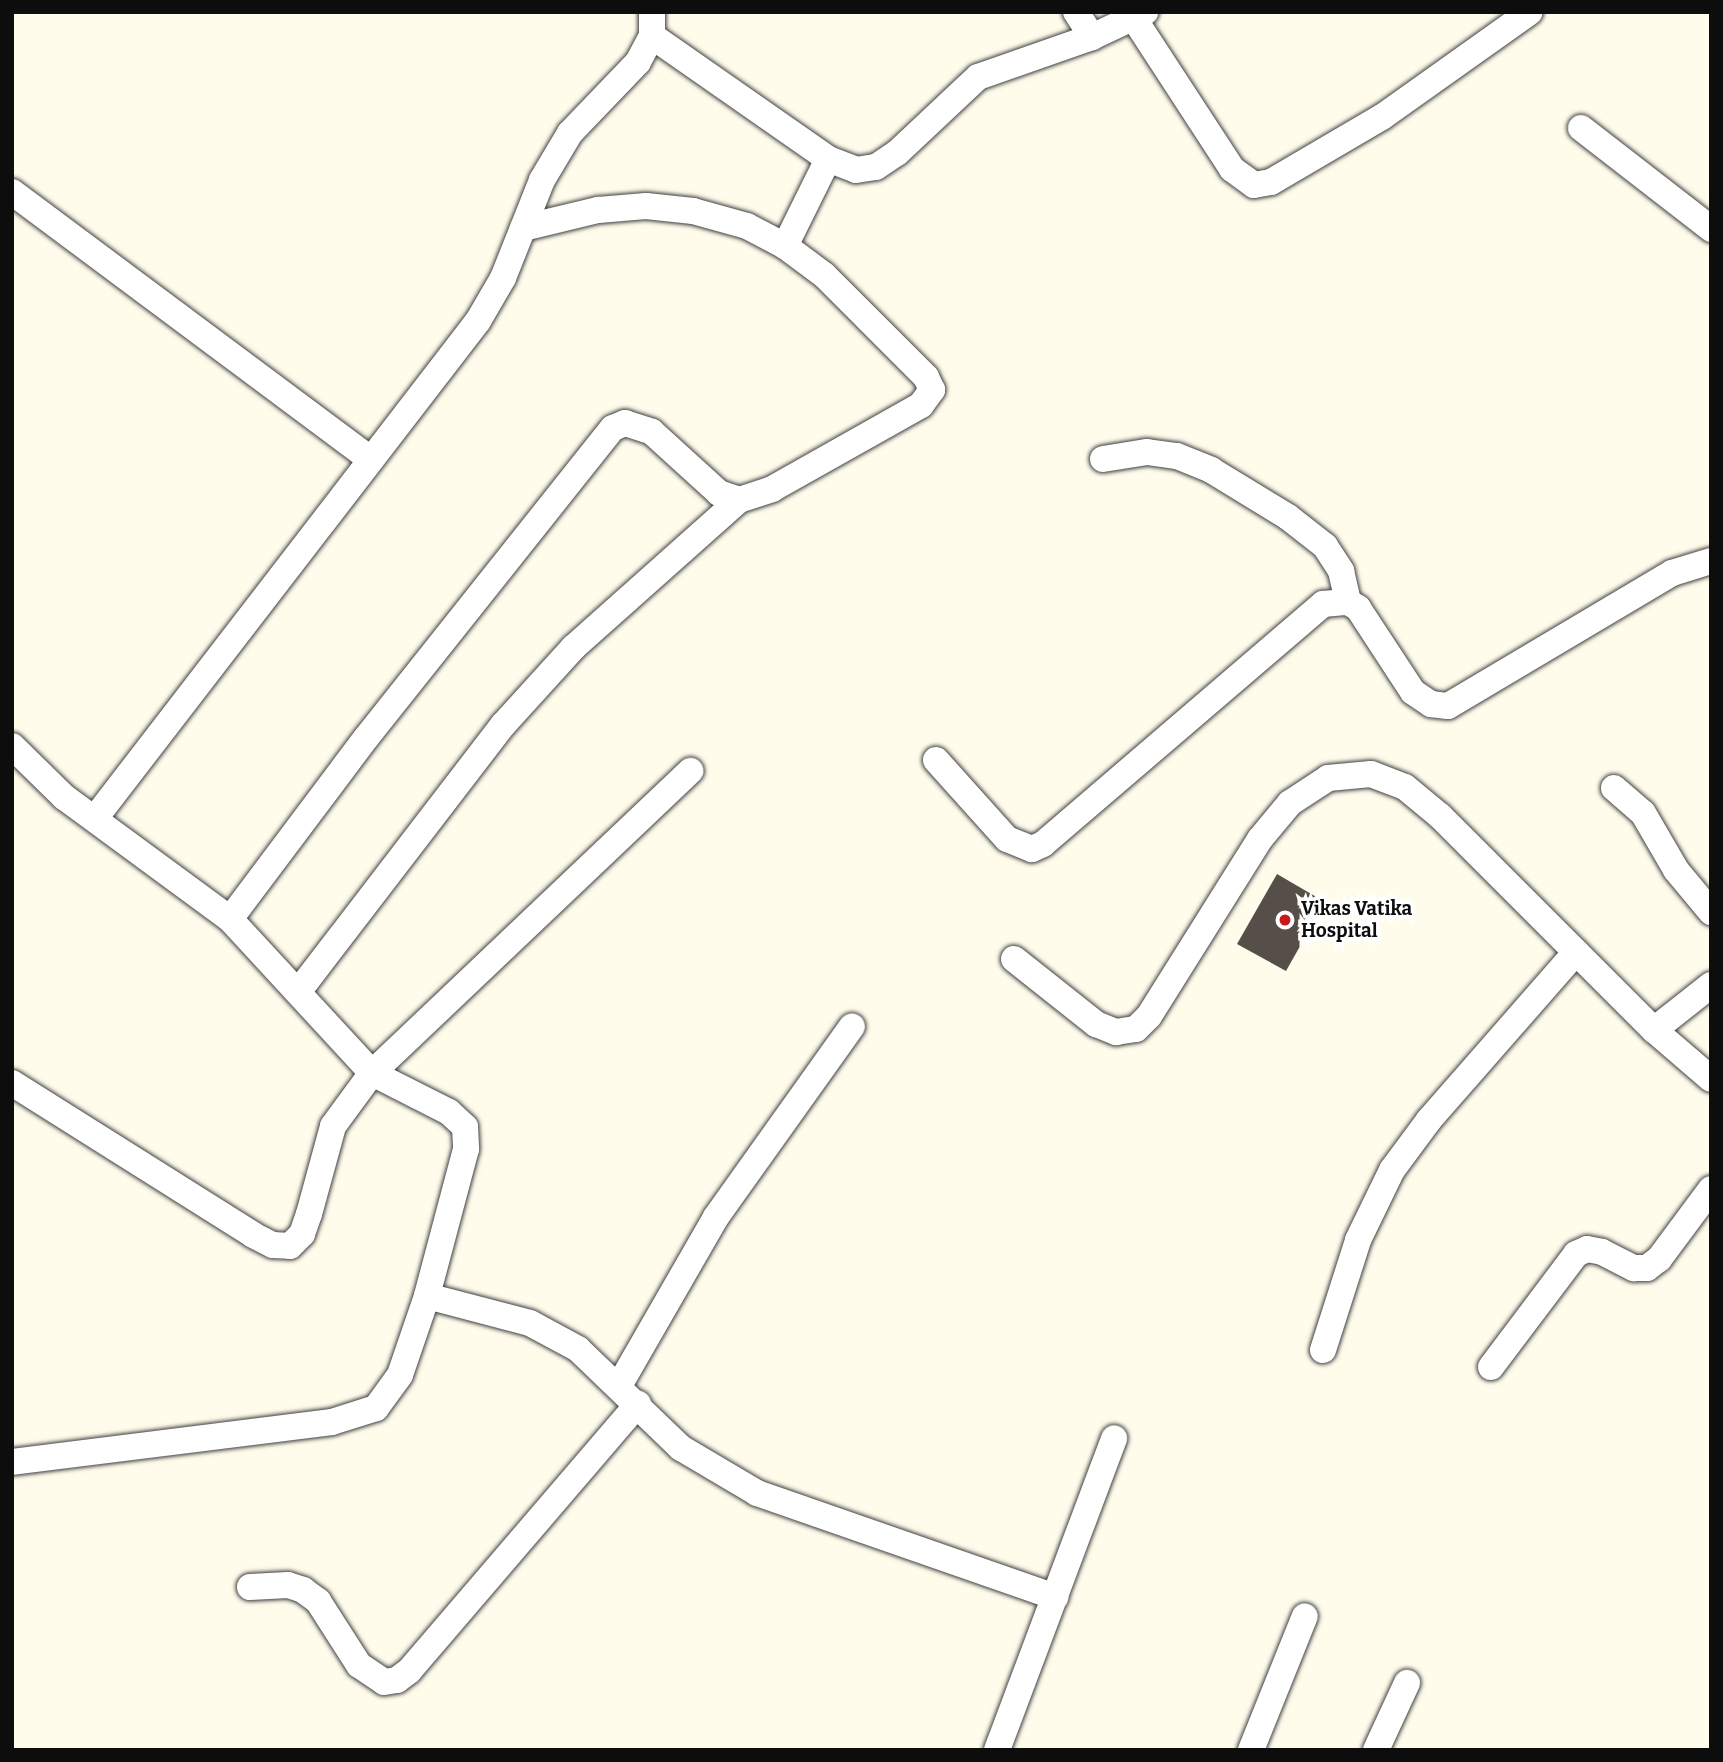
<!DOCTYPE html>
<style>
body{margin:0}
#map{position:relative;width:1723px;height:1762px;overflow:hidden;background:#fffcec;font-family:Bitter,serif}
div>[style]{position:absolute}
.building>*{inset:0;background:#564e48}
.roads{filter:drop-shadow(0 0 2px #404040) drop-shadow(0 0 2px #404040)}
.minor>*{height:26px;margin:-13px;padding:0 13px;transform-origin:13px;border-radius:13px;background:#fff}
.dots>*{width:19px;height:19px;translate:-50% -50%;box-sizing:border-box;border:4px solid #fff;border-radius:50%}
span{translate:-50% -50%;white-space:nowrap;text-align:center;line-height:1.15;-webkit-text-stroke:7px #fff;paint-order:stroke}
.poi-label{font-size:19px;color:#0d0d0d;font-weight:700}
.left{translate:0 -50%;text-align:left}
.frame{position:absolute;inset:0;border:14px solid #0d0d0d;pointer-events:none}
</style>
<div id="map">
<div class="building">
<div style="clip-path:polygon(1277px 874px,1325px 902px,1286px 971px,1237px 944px)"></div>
</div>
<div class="roads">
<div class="minor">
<div style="left:1076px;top:12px;width:30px;rotate:57deg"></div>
<div style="left:1135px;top:20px;width:178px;rotate:56.9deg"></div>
<div style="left:1232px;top:169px;width:27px;rotate:36deg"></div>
<div style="left:1254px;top:185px;width:17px;rotate:-10deg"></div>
<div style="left:1271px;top:182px;width:129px;rotate:-30.4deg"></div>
<div style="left:1382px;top:117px;width:181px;rotate:-35.4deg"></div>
<div style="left:652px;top:36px;width:215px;rotate:34.9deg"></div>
<div style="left:828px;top:159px;width:30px;rotate:21deg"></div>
<div style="left:856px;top:170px;width:20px;rotate:-9deg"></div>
<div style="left:876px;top:167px;width:25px;rotate:-34deg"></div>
<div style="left:897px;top:153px;width:111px;rotate:-43.2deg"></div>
<div style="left:978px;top:77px;width:121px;rotate:-19.3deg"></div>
<div style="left:1092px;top:37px;width:59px;rotate:-25.3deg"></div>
<div style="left:1581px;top:128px;width:165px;rotate:37.8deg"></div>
<div style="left:12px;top:192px;width:445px;rotate:36.7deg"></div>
<div style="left:785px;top:246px;width:97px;rotate:-63.7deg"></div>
<div style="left:1103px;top:459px;width:45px;rotate:-9deg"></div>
<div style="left:1147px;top:452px;width:30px;rotate:8deg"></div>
<div style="left:1177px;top:456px;width:37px;rotate:22deg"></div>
<div style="left:1211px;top:470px;width:90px;rotate:31.4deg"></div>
<div style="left:1288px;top:517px;width:47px;rotate:38.1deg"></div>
<div style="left:1325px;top:546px;width:30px;rotate:57deg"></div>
<div style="left:1341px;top:571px;width:32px;rotate:77deg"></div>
<div style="left:12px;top:746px;width:73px;rotate:44.4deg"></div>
<div style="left:64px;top:797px;width:206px;rotate:36.3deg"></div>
<div style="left:230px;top:919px;width:209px;rotate:47.3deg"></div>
<div style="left:372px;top:1073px;width:86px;rotate:26.9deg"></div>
<div style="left:449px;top:1112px;width:22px;rotate:43deg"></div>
<div style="left:465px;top:1127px;width:22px;rotate:87deg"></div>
<div style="left:466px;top:1149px;width:152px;rotate:104.9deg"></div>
<div style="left:427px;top:1296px;width:83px;rotate:108.9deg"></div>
<div style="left:400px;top:1375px;width:41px;rotate:126deg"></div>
<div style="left:376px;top:1408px;width:46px;rotate:162.3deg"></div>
<div style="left:332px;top:1422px;width:322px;rotate:172.9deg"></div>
<div style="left:936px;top:760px;width:106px;rotate:48.1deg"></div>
<div style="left:1007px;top:839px;width:27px;rotate:22deg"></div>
<div style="left:1032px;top:849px;width:12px;rotate:-24deg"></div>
<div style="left:1043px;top:844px;width:369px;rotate:-40.6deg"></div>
<div style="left:1323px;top:604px;width:25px;rotate:-5deg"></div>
<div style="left:1348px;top:602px;width:12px;rotate:31deg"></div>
<div style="left:1358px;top:608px;width:100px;rotate:56.8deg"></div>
<div style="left:1413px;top:692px;width:22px;rotate:34deg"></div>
<div style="left:1431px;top:704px;width:17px;rotate:7deg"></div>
<div style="left:1448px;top:706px;width:261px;rotate:-30.7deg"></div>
<div style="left:1672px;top:573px;width:41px;rotate:-17.1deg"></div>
<div style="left:1614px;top:788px;width:38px;rotate:41deg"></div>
<div style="left:1643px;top:813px;width:66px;rotate:59.9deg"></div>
<div style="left:1676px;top:870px;width:55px;rotate:50.2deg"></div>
<div style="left:96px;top:817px;width:626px;rotate:-52.4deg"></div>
<div style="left:478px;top:321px;width:50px;rotate:-59.8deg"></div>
<div style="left:503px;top:278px;width:105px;rotate:-68.3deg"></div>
<div style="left:542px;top:180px;width:55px;rotate:-59.2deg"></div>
<div style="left:570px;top:133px;width:98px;rotate:-46.2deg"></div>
<div style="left:638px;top:62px;width:30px;rotate:-62deg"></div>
<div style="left:652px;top:36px;width:24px;rotate:-90deg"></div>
<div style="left:230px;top:919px;width:226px;rotate:-53.1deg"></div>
<div style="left:366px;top:738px;width:396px;rotate:-51.5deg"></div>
<div style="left:613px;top:428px;width:13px;rotate:-23deg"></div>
<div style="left:625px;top:423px;width:28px;rotate:18deg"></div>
<div style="left:652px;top:432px;width:91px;rotate:42.3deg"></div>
<div style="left:719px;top:493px;width:21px;rotate:19deg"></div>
<div style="left:739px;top:500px;width:35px;rotate:-18deg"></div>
<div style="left:772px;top:489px;width:171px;rotate:-29.4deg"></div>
<div style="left:921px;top:405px;width:19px;rotate:-54deg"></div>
<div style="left:932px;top:390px;width:14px;rotate:-115deg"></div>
<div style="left:926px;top:377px;width:144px;rotate:-135deg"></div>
<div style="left:824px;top:275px;width:49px;rotate:-143.4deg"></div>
<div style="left:785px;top:246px;width:43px;rotate:-152.2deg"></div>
<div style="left:747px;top:226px;width:56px;rotate:-164.5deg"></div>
<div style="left:693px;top:211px;width:47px;rotate:-173.9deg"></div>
<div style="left:646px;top:206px;width:48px;rotate:175.2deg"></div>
<div style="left:598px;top:210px;width:77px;rotate:166.5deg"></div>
<div style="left:1014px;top:959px;width:105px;rotate:38.4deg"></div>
<div style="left:1096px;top:1024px;width:22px;rotate:22deg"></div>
<div style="left:1116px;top:1032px;width:20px;rotate:-9deg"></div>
<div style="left:1136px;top:1029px;width:18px;rotate:-45deg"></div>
<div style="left:1149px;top:1016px;width:209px;rotate:-57.9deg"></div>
<div style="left:1260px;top:839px;width:47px;rotate:-50.2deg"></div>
<div style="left:1290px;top:803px;width:45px;rotate:-33.3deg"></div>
<div style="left:1328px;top:778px;width:43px;rotate:-5.3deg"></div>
<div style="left:1371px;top:774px;width:36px;rotate:21deg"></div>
<div style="left:1405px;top:787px;width:45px;rotate:39.6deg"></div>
<div style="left:1440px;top:816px;width:303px;rotate:45deg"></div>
<div style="left:1654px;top:1030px;width:75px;rotate:40.7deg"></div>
<div style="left:298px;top:992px;width:337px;rotate:-52.5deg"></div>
<div style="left:503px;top:725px;width:105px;rotate:-47.7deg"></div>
<div style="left:574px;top:647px;width:221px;rotate:-41.7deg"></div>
<div style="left:1654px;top:1030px;width:73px;rotate:-38.3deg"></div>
<div style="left:12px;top:1083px;width:285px;rotate:32.2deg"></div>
<div style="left:253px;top:1235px;width:22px;rotate:27deg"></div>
<div style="left:273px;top:1245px;width:17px;rotate:3deg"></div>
<div style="left:290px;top:1246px;width:17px;rotate:-45deg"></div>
<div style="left:302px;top:1234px;width:21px;rotate:-71deg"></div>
<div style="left:309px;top:1214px;width:91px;rotate:-74.7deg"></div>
<div style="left:333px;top:1126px;width:66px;rotate:-53.7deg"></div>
<div style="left:372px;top:1073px;width:439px;rotate:-43.5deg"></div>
<div style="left:427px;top:1296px;width:106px;rotate:14.7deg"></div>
<div style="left:530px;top:1323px;width:55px;rotate:28.4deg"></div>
<div style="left:578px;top:1349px;width:143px;rotate:43.9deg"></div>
<div style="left:681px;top:1448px;width:88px;rotate:30.6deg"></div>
<div style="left:757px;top:1493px;width:316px;rotate:19.2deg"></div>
<div style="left:1323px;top:1350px;width:115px;rotate:-72.3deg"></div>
<div style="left:1358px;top:1240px;width:78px;rotate:-64.1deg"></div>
<div style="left:1392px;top:1170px;width:62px;rotate:-53.5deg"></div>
<div style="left:1429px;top:1120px;width:223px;rotate:-48.8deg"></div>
<div style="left:1491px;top:1367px;width:141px;rotate:-53deg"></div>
<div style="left:1576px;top:1254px;width:12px;rotate:-24deg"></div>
<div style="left:1587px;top:1249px;width:15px;rotate:11deg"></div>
<div style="left:1602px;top:1252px;width:36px;rotate:27deg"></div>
<div style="left:1634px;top:1268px;width:13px"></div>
<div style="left:1647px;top:1268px;width:15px;rotate:-37deg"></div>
<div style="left:1659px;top:1259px;width:87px;rotate:-53.4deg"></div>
<div style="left:620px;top:1384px;width:193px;rotate:-60.1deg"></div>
<div style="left:716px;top:1217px;width:234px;rotate:-54.5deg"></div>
<div style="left:250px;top:1587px;width:38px;rotate:-3deg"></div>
<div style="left:288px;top:1585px;width:16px;rotate:18deg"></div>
<div style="left:303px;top:1590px;width:19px;rotate:36deg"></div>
<div style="left:318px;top:1601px;width:76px;rotate:57.4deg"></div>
<div style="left:359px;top:1665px;width:30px;rotate:34deg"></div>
<div style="left:384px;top:1682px;width:13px;rotate:-9deg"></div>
<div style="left:397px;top:1680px;width:15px;rotate:-37deg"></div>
<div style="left:409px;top:1671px;width:352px;rotate:-49.4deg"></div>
<div style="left:997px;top:1750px;width:333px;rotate:-69.4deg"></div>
<div style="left:1251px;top:1750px;width:144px;rotate:-68.1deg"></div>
<div style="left:1376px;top:1750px;width:74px;rotate:-65.2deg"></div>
</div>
</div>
<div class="dots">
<div style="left:1285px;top:920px;background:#c9191c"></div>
</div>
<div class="poi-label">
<span class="left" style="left:1301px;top:920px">Vikas Vatika<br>Hospital</span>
</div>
<div class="frame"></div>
</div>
